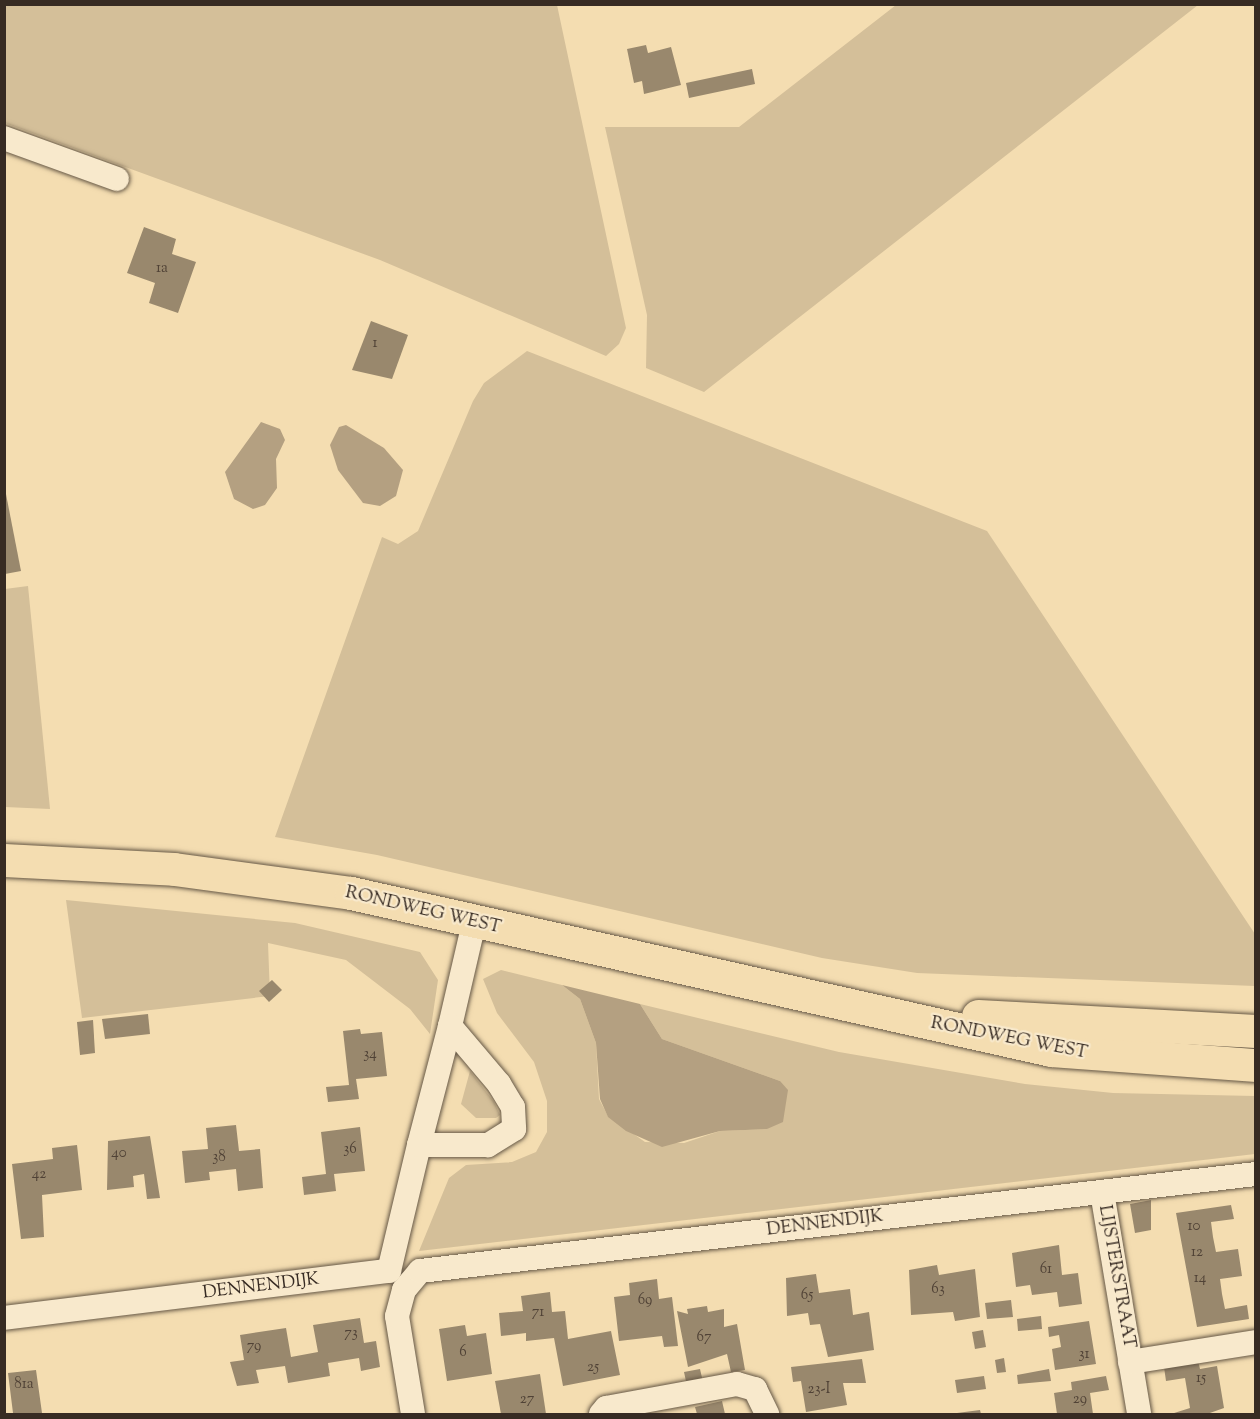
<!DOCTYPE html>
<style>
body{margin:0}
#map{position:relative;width:1260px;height:1419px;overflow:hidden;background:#f4ddb1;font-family:"Sorts Mill Goudy",serif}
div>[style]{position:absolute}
.green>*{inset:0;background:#d4bf99}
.water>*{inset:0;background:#b4a081}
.building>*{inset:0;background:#99886d}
.roads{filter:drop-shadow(0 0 2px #665846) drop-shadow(0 0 2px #665846)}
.minor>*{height:24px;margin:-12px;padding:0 12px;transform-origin:12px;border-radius:12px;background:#f8e9cc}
.primary>*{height:33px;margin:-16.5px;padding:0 16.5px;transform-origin:16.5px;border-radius:16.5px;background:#f4ddb1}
span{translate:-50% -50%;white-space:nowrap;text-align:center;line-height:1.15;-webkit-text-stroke:4.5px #f8e9cc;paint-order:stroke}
.number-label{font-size:15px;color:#504236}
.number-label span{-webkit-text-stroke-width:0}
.street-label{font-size:18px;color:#372b23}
.frame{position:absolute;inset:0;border:6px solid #372b23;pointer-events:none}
</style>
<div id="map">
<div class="green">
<div style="clip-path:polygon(5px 4px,557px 5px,626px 328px,619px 344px,606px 356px,380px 260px,5px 123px)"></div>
<div style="clip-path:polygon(896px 5px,1198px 5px,704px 392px,646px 368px,647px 315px,605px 127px,739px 127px)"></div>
<div style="clip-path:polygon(527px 351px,987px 531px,1255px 934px,1255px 986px,917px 973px,822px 958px,377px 855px,275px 837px,382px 537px,398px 544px,418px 531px,473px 401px,484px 383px)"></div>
<div style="clip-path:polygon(28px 586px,50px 809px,5px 807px,5px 589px)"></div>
<div style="clip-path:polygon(66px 900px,295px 923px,420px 952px,438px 980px,430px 1034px,410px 1009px,346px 960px,268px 943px,270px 996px,82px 1018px)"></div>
<div style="clip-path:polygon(501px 970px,562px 985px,580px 999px,596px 1043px,599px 1099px,608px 1116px,645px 1142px,684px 1143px,720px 1131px,767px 1129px,780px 1081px,662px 1039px,640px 1004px,839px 1052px,1025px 1084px,1113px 1093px,1255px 1096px,1255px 1154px,419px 1251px,449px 1178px,466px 1165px,512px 1162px,536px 1152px,547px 1132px,547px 1101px,534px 1062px,497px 1013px,483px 979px)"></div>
<div style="clip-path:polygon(470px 1071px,494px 1102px,500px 1115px,496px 1118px,476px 1118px,461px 1104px)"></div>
</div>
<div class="water">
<div style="clip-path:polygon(261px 422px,280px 429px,285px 440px,276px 459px,277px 488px,265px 505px,253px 509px,234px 499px,225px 472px)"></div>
<div style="clip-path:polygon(346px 425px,384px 448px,403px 470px,396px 496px,380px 506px,363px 503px,338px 470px,330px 445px,339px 427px)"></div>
<div style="clip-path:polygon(562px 985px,640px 1004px,662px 1039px,780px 1081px,788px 1090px,783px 1122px,767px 1129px,720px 1131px,662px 1147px,626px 1131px,608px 1117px,600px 1099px,596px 1043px,580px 999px)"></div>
</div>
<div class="building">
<div style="clip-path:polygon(646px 45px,648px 53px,671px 47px,681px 85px,644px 94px,642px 81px,634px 83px,627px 49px)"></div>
<div style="clip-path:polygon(752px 69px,755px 84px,689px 98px,686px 83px)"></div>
<div style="clip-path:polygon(144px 227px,176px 239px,172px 254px,196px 262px,178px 313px,149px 303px,155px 283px,127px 273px)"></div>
<div style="clip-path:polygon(371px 321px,408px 335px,392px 379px,352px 370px)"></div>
<div style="clip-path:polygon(5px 489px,21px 571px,5px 574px)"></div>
<div style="clip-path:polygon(272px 980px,282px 990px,269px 1002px,259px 991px)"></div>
<div style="clip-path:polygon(148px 1014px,150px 1034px,105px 1039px,102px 1019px)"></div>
<div style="clip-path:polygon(93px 1020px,95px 1053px,80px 1055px,77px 1022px)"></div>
<div style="clip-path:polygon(360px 1029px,361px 1034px,382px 1032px,387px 1076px,356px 1079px,359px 1099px,328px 1102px,326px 1087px,349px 1085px,343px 1031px)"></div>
<div style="clip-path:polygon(236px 1125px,239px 1151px,260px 1149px,263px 1188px,238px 1191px,236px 1169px,209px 1172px,210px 1180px,185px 1183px,182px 1151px,208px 1149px,206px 1128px)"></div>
<div style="clip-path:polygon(360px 1127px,365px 1171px,334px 1174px,336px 1191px,304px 1195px,302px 1177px,326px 1174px,321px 1132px)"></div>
<div style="clip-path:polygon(150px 1136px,160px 1198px,147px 1199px,144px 1174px,133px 1176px,134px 1187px,107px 1190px,108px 1141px)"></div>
<div style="clip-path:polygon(77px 1145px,82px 1190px,42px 1195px,44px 1237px,21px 1239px,12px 1164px,53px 1159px,52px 1148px)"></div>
<div style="clip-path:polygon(1151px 1200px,1151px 1230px,1135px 1233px,1130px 1204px)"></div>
<div style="clip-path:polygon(1231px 1205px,1234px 1219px,1211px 1222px,1213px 1237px,1216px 1252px,1238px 1249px,1242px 1276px,1220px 1279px,1222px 1294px,1225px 1309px,1247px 1305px,1249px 1319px,1197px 1327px,1176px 1213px)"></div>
<div style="clip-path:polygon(1059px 1245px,1062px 1275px,1078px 1273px,1082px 1304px,1059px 1307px,1057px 1292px,1032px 1295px,1030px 1285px,1016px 1287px,1012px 1253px)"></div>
<div style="clip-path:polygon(937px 1265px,939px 1275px,975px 1269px,980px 1317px,955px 1321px,953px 1312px,911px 1315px,909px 1270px)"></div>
<div style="clip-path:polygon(816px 1274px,819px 1293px,850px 1289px,853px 1315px,869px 1312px,874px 1350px,828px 1357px,820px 1324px,810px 1325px,808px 1313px,787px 1316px,786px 1278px)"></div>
<div style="clip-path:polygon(657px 1279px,659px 1299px,672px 1297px,678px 1346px,664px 1347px,662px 1336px,619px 1341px,614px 1297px,630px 1295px,629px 1283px)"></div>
<div style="clip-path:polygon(550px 1292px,552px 1312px,565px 1311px,568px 1339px,611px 1331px,620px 1375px,563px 1386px,554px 1338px,526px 1341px,526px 1333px,501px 1336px,499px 1313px,523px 1311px,521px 1296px)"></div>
<div style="clip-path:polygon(1011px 1300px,1013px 1317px,987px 1319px,985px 1303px)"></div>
<div style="clip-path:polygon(707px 1306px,708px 1312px,724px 1309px,724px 1327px,737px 1324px,745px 1370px,731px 1372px,727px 1354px,688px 1367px,677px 1311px,688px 1314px,687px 1309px)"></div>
<div style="clip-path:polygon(1041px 1316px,1042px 1329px,1018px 1331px,1017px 1319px)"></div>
<div style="clip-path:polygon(360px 1318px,364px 1343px,376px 1341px,380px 1367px,361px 1371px,359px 1358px,328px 1363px,330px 1376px,288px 1383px,285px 1366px,256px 1370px,259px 1383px,237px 1386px,230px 1362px,244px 1360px,240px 1335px,286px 1328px,291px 1357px,318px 1352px,313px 1325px)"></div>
<div style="clip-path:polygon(1089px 1321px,1096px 1364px,1055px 1370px,1052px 1349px,1061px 1347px,1059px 1335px,1049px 1337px,1048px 1327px)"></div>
<div style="clip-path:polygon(465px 1325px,467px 1336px,486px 1333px,492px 1374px,447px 1381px,439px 1329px)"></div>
<div style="clip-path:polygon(983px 1330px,986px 1347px,975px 1349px,972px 1332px)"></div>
<div style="clip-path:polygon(1004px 1358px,1006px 1372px,997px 1373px,995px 1360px)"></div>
<div style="clip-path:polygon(862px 1359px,866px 1383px,843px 1383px,847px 1405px,806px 1412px,801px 1381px,793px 1382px,791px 1367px)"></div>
<div style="clip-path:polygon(1198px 1361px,1200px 1369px,1217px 1366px,1224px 1408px,1207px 1414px,1171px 1414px,1190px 1408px,1185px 1378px,1166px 1381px,1164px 1367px)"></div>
<div style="clip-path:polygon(700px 1369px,703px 1382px,687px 1386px,684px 1372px)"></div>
<div style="clip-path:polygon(1049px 1369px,1051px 1381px,1018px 1384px,1017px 1375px)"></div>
<div style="clip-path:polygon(36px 1370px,42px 1413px,9px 1414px,13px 1413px,8px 1373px)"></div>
<div style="clip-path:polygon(540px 1374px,546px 1414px,501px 1414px,495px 1381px)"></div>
<div style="clip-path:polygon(984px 1376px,986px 1389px,957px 1393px,955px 1380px)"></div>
<div style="clip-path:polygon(1106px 1376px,1109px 1390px,1090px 1393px,1093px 1414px,1057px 1414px,1054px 1393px,1072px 1390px,1071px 1382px)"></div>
<div style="clip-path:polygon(722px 1401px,725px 1414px,697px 1414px,695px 1407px)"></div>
<div style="clip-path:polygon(980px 1410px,981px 1414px,957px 1414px,957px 1413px)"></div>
</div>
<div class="roads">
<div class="minor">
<div style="left:4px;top:138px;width:120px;rotate:19.9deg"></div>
<div style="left:450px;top:1026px;width:106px;rotate:-76.9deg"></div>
<div style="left:1102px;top:1192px;width:225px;rotate:80.5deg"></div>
<div style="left:4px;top:1318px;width:388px;rotate:-7deg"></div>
<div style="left:389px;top:1271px;width:130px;rotate:-76.6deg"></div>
<div style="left:419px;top:1145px;width:123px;rotate:-75.4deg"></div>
<div style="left:450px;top:1026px;width:76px;rotate:49.8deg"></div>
<div style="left:499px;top:1084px;width:27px;rotate:59deg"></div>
<div style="left:513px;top:1107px;width:22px;rotate:87deg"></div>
<div style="left:514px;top:1129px;width:31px;rotate:148deg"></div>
<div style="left:488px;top:1145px;width:69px;rotate:180deg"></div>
<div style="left:1130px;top:1362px;width:128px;rotate:-9deg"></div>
<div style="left:413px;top:1414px;width:99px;rotate:-99.3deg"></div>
<div style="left:397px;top:1316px;width:27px;rotate:-75deg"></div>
<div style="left:404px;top:1290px;width:25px;rotate:-50deg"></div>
<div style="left:420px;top:1271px;width:842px;rotate:-6.62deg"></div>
<div style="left:601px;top:1414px;width:8px;rotate:-50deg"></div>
<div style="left:606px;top:1408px;width:133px;rotate:-10.4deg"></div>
<div style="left:737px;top:1384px;width:19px;rotate:16deg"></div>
<div style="left:755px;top:1389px;width:28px;rotate:64deg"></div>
</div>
<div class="primary">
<div style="left:4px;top:860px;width:170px;rotate:3deg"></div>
<div style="left:174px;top:869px;width:179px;rotate:7.7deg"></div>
<div style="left:351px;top:893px;width:717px;rotate:12.64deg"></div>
<div style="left:1051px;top:1050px;width:206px;rotate:4.2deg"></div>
<div style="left:978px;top:1016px;width:278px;rotate:3.1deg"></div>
</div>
</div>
<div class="number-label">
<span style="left:162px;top:269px">1a</span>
<span style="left:375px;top:344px">1</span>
<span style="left:370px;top:1055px">34</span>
<span style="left:350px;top:1150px">36</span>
<span style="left:119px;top:1154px">40</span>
<span style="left:219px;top:1158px">38</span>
<span style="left:39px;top:1175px">42</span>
<span style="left:1194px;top:1227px">10</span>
<span style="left:1197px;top:1253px">12</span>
<span style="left:1046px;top:1270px">61</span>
<span style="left:1200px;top:1279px">14</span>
<span style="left:938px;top:1290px">63</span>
<span style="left:807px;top:1296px">65</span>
<span style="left:645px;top:1301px">69</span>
<span style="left:538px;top:1313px">71</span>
<span style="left:351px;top:1334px">73</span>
<span style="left:704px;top:1338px">67</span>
<span style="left:254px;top:1347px">79</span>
<span style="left:463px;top:1353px">6</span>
<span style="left:1084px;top:1355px">31</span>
<span style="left:593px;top:1368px">25</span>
<span style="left:1201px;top:1379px">15</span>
<span style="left:24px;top:1385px">81a</span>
<span style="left:819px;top:1390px">23-I</span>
<span style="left:527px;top:1400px">27</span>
<span style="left:1080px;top:1400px">29</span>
</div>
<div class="street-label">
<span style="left:423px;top:911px;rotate:13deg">RONDWEG WEST</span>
<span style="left:1009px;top:1039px;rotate:11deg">RONDWEG WEST</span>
<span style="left:825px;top:1224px;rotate:-7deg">DENNENDIJK</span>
<span style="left:1116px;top:1277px;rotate:80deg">LIJSTERSTRAAT</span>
<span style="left:261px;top:1287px;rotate:-7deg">DENNENDIJK</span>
</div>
<div class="frame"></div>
</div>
